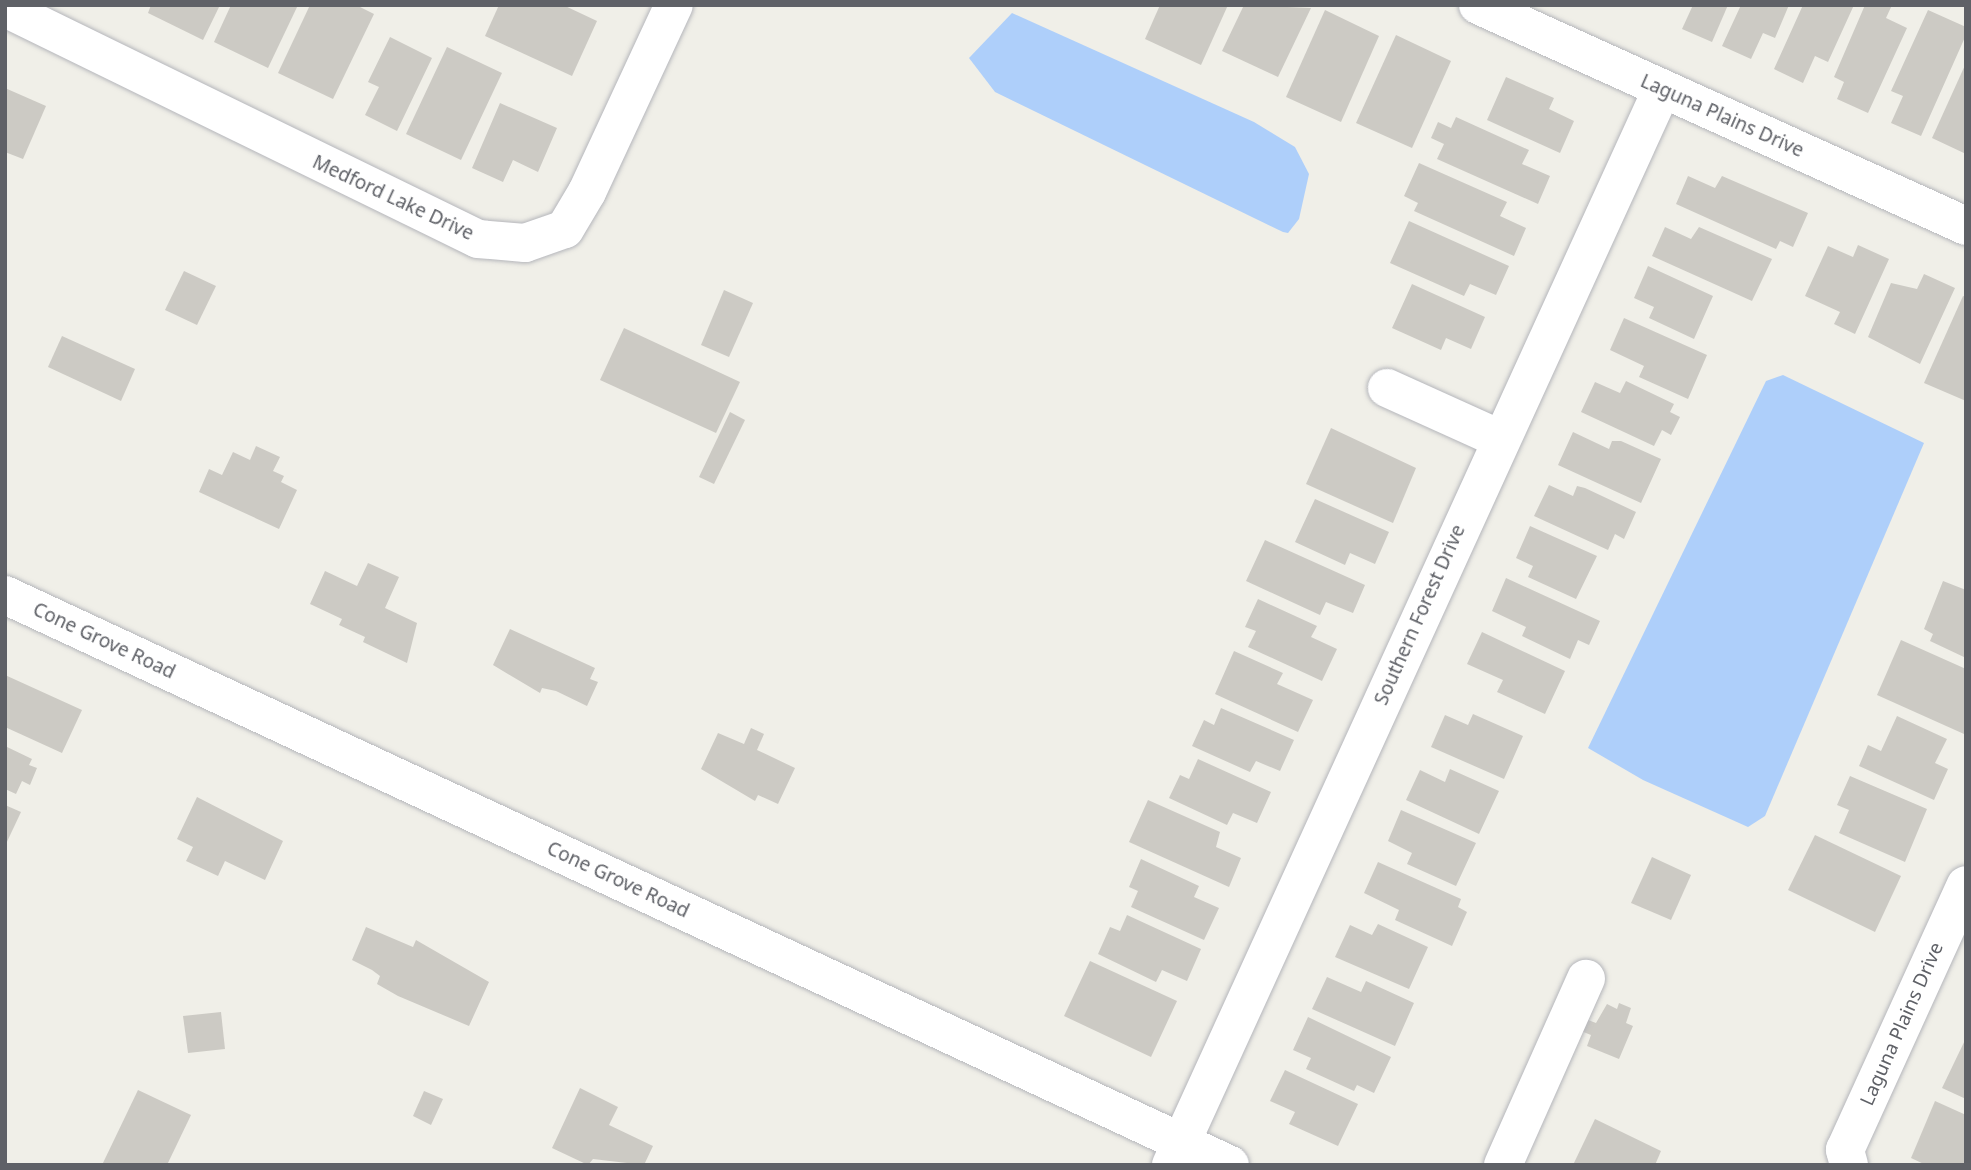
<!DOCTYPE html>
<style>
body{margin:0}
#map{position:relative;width:1971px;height:1170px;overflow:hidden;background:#f0efe8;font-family:"Noto Sans",sans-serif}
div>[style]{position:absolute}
.water>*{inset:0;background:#aecffa}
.building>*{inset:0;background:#cccac4}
.roads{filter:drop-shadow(0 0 2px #b5b6bb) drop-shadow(0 0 2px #b5b6bb)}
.minor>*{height:38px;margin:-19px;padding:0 19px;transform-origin:19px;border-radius:19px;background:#fff}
span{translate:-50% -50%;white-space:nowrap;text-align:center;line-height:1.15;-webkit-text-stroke:5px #fff;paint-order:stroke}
.street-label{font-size:19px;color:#5f6167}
.frame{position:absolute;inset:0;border:7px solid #5f6167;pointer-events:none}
</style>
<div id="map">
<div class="water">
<div style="clip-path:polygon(1012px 13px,1254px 122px,1295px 147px,1309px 174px,1299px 219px,1288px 233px,1283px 232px,995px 92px,969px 58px)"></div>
<div style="clip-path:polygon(1783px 375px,1924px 443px,1765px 816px,1748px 827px,1643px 780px,1588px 748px,1766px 381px)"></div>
</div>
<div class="building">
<div style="clip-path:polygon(151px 5px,220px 5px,203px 40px,148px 13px)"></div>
<div style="clip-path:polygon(231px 5px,298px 5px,268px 68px,214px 42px)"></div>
<div style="clip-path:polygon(310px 5px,356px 5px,374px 14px,333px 99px,278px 73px)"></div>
<div style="clip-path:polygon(499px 5px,563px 5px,597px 21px,572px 76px,485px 36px)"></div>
<div style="clip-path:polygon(1160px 5px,1228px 5px,1201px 65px,1145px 39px)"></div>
<div style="clip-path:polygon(1244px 5px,1311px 8px,1278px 77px,1222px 51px)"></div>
<div style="clip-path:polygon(1693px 5px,1728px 5px,1712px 42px,1682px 29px)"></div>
<div style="clip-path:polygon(1741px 5px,1789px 5px,1775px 38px,1763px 33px,1751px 59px,1722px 46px)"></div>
<div style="clip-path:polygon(1803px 5px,1854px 5px,1828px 62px,1815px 56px,1803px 83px,1774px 69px)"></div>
<div style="clip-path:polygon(1865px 5px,1892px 5px,1886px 18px,1907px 28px,1868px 113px,1837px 99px,1844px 82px,1834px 77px)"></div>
<div style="clip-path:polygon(1325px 10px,1379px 36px,1341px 122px,1286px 97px)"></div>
<div style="clip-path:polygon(1928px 10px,1966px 27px,1966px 35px,1921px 136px,1891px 123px,1903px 96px,1891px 91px)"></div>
<div style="clip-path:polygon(1396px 35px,1451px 61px,1412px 148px,1356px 123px)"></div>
<div style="clip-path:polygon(390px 37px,432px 58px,397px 131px,365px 115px,379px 87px,368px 82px)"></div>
<div style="clip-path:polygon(447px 47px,502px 73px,461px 160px,406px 134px)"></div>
<div style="clip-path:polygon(1966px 63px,1966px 154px,1932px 138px)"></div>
<div style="clip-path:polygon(1506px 77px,1554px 98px,1549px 109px,1574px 121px,1560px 153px,1487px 120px)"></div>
<div style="clip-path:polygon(5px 88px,46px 106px,23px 159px,5px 152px)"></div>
<div style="clip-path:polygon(500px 103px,557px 128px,538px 172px,513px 160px,503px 182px,472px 168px)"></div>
<div style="clip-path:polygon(1456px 117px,1529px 150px,1522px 164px,1550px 176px,1538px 204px,1437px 159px,1444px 144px,1431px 138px,1438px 122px,1451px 128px)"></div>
<div style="clip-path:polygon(1419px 163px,1507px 202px,1500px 216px,1526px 228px,1514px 256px,1414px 211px,1418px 203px,1404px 196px)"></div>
<div style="clip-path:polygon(1688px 176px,1715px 188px,1722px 176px,1808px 213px,1793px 247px,1780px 241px,1776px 249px,1676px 204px)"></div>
<div style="clip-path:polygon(1409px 221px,1509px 266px,1496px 295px,1470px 284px,1464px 296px,1390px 263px)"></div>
<div style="clip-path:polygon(1665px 227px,1691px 239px,1699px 227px,1772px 259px,1752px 301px,1652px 256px)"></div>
<div style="clip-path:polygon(1858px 245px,1889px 259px,1855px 334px,1834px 324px,1840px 312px,1805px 296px,1828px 246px,1853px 257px)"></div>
<div style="clip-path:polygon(1648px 266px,1713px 296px,1694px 339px,1649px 318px,1654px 307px,1634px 298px)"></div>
<div style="clip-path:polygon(184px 271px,216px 286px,197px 325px,165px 310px)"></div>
<div style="clip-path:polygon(1924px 274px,1955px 288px,1920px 364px,1868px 337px,1891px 283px,1917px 289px)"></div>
<div style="clip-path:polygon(1412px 284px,1485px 317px,1471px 349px,1446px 338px,1441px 350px,1392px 328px)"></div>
<div style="clip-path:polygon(724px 290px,753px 303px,729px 357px,701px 345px)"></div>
<div style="clip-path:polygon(1963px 296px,1966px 297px,1966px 401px,1924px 383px)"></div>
<div style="clip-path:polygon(1624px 318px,1707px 355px,1688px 399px,1639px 377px,1644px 366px,1610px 350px)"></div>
<div style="clip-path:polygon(624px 328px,740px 382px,716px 433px,600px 380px)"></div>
<div style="clip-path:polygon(62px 336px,135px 369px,121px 401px,48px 367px)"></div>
<div style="clip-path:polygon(1626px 381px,1674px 404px,1670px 412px,1680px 417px,1671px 435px,1662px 430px,1654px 446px,1581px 412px,1595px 382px,1620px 393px)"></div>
<div style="clip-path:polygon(730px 412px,745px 420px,714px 484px,699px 477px)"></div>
<div style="clip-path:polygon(1331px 428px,1416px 468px,1393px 523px,1306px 484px)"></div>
<div style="clip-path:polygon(1573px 432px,1609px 449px,1612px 441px,1621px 441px,1661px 459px,1641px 503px,1558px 465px)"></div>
<div style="clip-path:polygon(256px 446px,280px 457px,273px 471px,284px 476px,281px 482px,297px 490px,279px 529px,199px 492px,209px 469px,222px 475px,233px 452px,250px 460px)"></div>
<div style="clip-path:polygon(1549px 485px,1573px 496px,1577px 486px,1585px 488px,1636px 512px,1624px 539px,1615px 534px,1608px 550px,1534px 516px)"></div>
<div style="clip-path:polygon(1315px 499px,1389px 532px,1375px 564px,1350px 553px,1345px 565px,1295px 542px)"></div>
<div style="clip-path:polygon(1530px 526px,1597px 556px,1576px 599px,1528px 577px,1533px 566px,1516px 558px)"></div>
<div style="clip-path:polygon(1265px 540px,1365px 585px,1353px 613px,1326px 602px,1320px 615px,1246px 581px)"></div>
<div style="clip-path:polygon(368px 563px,399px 577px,385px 608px,417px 623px,407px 663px,363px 642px,365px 637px,339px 625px,342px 619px,310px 604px,325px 571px,357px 586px)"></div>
<div style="clip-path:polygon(1506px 578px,1600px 621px,1589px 645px,1578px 640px,1570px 659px,1522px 636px,1526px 627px,1492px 611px)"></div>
<div style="clip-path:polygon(1943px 581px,1966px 590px,1966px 658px,1930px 641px,1933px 634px,1924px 629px)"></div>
<div style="clip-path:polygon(1258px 599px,1317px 626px,1311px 637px,1337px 649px,1322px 681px,1248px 647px,1256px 631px,1245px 627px)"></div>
<div style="clip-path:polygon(510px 629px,595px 668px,590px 679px,598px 682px,587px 706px,556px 691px,542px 688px,540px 693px,493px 665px)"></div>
<div style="clip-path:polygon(1482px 632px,1565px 671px,1545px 714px,1497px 692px,1503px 680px,1467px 664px)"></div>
<div style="clip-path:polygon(1901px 640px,1966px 669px,1964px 734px,1877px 695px)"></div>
<div style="clip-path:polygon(1234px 651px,1283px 673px,1277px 684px,1313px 700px,1298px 732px,1215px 694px)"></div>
<div style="clip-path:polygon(5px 675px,82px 710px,62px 753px,5px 727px)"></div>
<div style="clip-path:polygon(1221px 708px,1294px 740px,1280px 771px,1256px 761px,1250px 772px,1192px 746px,1204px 720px,1214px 725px)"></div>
<div style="clip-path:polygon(1473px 714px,1523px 736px,1504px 779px,1431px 747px,1445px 715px,1468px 725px)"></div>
<div style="clip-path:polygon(1897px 716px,1947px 739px,1935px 763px,1948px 769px,1934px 800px,1859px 766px,1868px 745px,1881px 751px)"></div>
<div style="clip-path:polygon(751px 728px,764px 734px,757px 750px,795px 768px,778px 804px,758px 795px,755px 801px,701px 769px,718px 733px,744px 744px)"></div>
<div style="clip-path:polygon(5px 746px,32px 759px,29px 765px,37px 768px,30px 785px,22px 781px,16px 794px,5px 789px)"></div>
<div style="clip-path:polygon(1198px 759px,1271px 792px,1257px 823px,1233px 813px,1227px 825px,1169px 798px,1180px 775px,1189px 779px)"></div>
<div style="clip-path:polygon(1450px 769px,1499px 791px,1479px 834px,1406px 800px,1420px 770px,1445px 782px)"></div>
<div style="clip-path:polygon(1850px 776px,1927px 809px,1905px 862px,1839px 833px,1849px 810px,1837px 805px)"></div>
<div style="clip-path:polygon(197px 797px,283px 841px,265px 880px,225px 861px,218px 876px,186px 861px,193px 847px,177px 839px)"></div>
<div style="clip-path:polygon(1148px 800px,1220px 832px,1216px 847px,1241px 858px,1229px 887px,1129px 842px)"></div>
<div style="clip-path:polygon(5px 805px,21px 812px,5px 846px)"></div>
<div style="clip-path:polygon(1401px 810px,1476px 843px,1456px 886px,1407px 864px,1412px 853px,1388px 841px)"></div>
<div style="clip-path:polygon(1815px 835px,1901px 876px,1875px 932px,1788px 890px)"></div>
<div style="clip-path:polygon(1652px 857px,1691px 875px,1671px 920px,1631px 903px)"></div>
<div style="clip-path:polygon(1141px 859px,1199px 886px,1194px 897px,1219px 908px,1204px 940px,1131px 907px,1138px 891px,1129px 887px)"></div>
<div style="clip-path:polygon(1378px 862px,1461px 899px,1458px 907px,1467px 912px,1452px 946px,1395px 920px,1399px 910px,1364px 893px)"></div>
<div style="clip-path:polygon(1127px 915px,1201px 949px,1187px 981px,1162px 970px,1156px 982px,1098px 954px,1110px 927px,1120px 931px)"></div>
<div style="clip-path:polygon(1378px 924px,1428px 947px,1409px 989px,1335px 957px,1350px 925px,1372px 935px)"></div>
<div style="clip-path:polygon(366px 927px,413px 947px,416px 940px,489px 982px,469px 1026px,398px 996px,377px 984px,380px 976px,372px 970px,352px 960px)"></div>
<div style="clip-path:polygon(1090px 961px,1177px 1001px,1151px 1057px,1064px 1016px)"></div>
<div style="clip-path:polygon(1327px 977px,1361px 992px,1366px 981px,1414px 1003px,1395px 1046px,1312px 1009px)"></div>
<div style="clip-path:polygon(1619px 1003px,1631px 1008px,1626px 1023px,1633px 1026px,1619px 1059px,1587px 1046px,1591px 1035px,1576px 1029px,1580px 1017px,1596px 1023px,1607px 1004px,1617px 1009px)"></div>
<div style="clip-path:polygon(221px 1012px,225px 1049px,188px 1053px,183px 1016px)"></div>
<div style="clip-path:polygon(1308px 1017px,1391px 1057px,1374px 1093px,1357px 1085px,1354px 1091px,1306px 1069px,1311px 1058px,1293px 1050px)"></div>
<div style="clip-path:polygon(1966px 1038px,1966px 1099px,1942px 1088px)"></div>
<div style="clip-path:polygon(1285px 1070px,1358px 1104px,1338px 1146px,1289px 1124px,1295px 1112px,1270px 1101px)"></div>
<div style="clip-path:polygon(580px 1088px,618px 1107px,609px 1125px,653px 1146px,644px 1165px,593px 1159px,588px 1165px,552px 1148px)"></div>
<div style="clip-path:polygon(138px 1090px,191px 1115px,167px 1165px,102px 1165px)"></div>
<div style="clip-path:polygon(424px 1091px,443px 1099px,431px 1125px,413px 1116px)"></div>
<div style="clip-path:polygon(1935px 1101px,1966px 1115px,1966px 1165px,1926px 1165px,1911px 1158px)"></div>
<div style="clip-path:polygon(1595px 1119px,1661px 1151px,1655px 1165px,1573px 1165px)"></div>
</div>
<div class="roads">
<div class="minor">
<div style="left:1478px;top:5px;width:536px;rotate:24.36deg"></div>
<div style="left:5px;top:8px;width:526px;rotate:26.03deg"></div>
<div style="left:478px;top:239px;width:47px;rotate:4.9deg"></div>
<div style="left:525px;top:243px;width:42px;rotate:-19.3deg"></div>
<div style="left:565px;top:229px;width:43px;rotate:-59.3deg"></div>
<div style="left:587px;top:192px;width:206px;rotate:-65.1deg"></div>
<div style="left:1387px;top:388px;width:124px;rotate:24.3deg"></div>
<div style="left:5px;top:595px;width:1351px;rotate:24.95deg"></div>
<div style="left:1171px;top:1165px;width:1183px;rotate:-65.47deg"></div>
<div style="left:1503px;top:1165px;width:204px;rotate:-66deg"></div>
<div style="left:1849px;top:1165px;width:16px;rotate:-105deg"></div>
<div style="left:1845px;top:1150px;width:291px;rotate:-65.5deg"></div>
</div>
</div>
<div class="street-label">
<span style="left:1722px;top:116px;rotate:24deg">Laguna Plains Drive</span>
<span style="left:393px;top:198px;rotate:25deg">Medford Lake Drive</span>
<span style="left:1420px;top:615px;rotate:-66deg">Southern Forest Drive</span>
<span style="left:104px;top:641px;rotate:25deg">Cone Grove Road</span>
<span style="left:618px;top:880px;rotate:25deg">Cone Grove Road</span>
<span style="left:1902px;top:1024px;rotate:-66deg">Laguna Plains Drive</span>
</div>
<div class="frame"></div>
</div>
